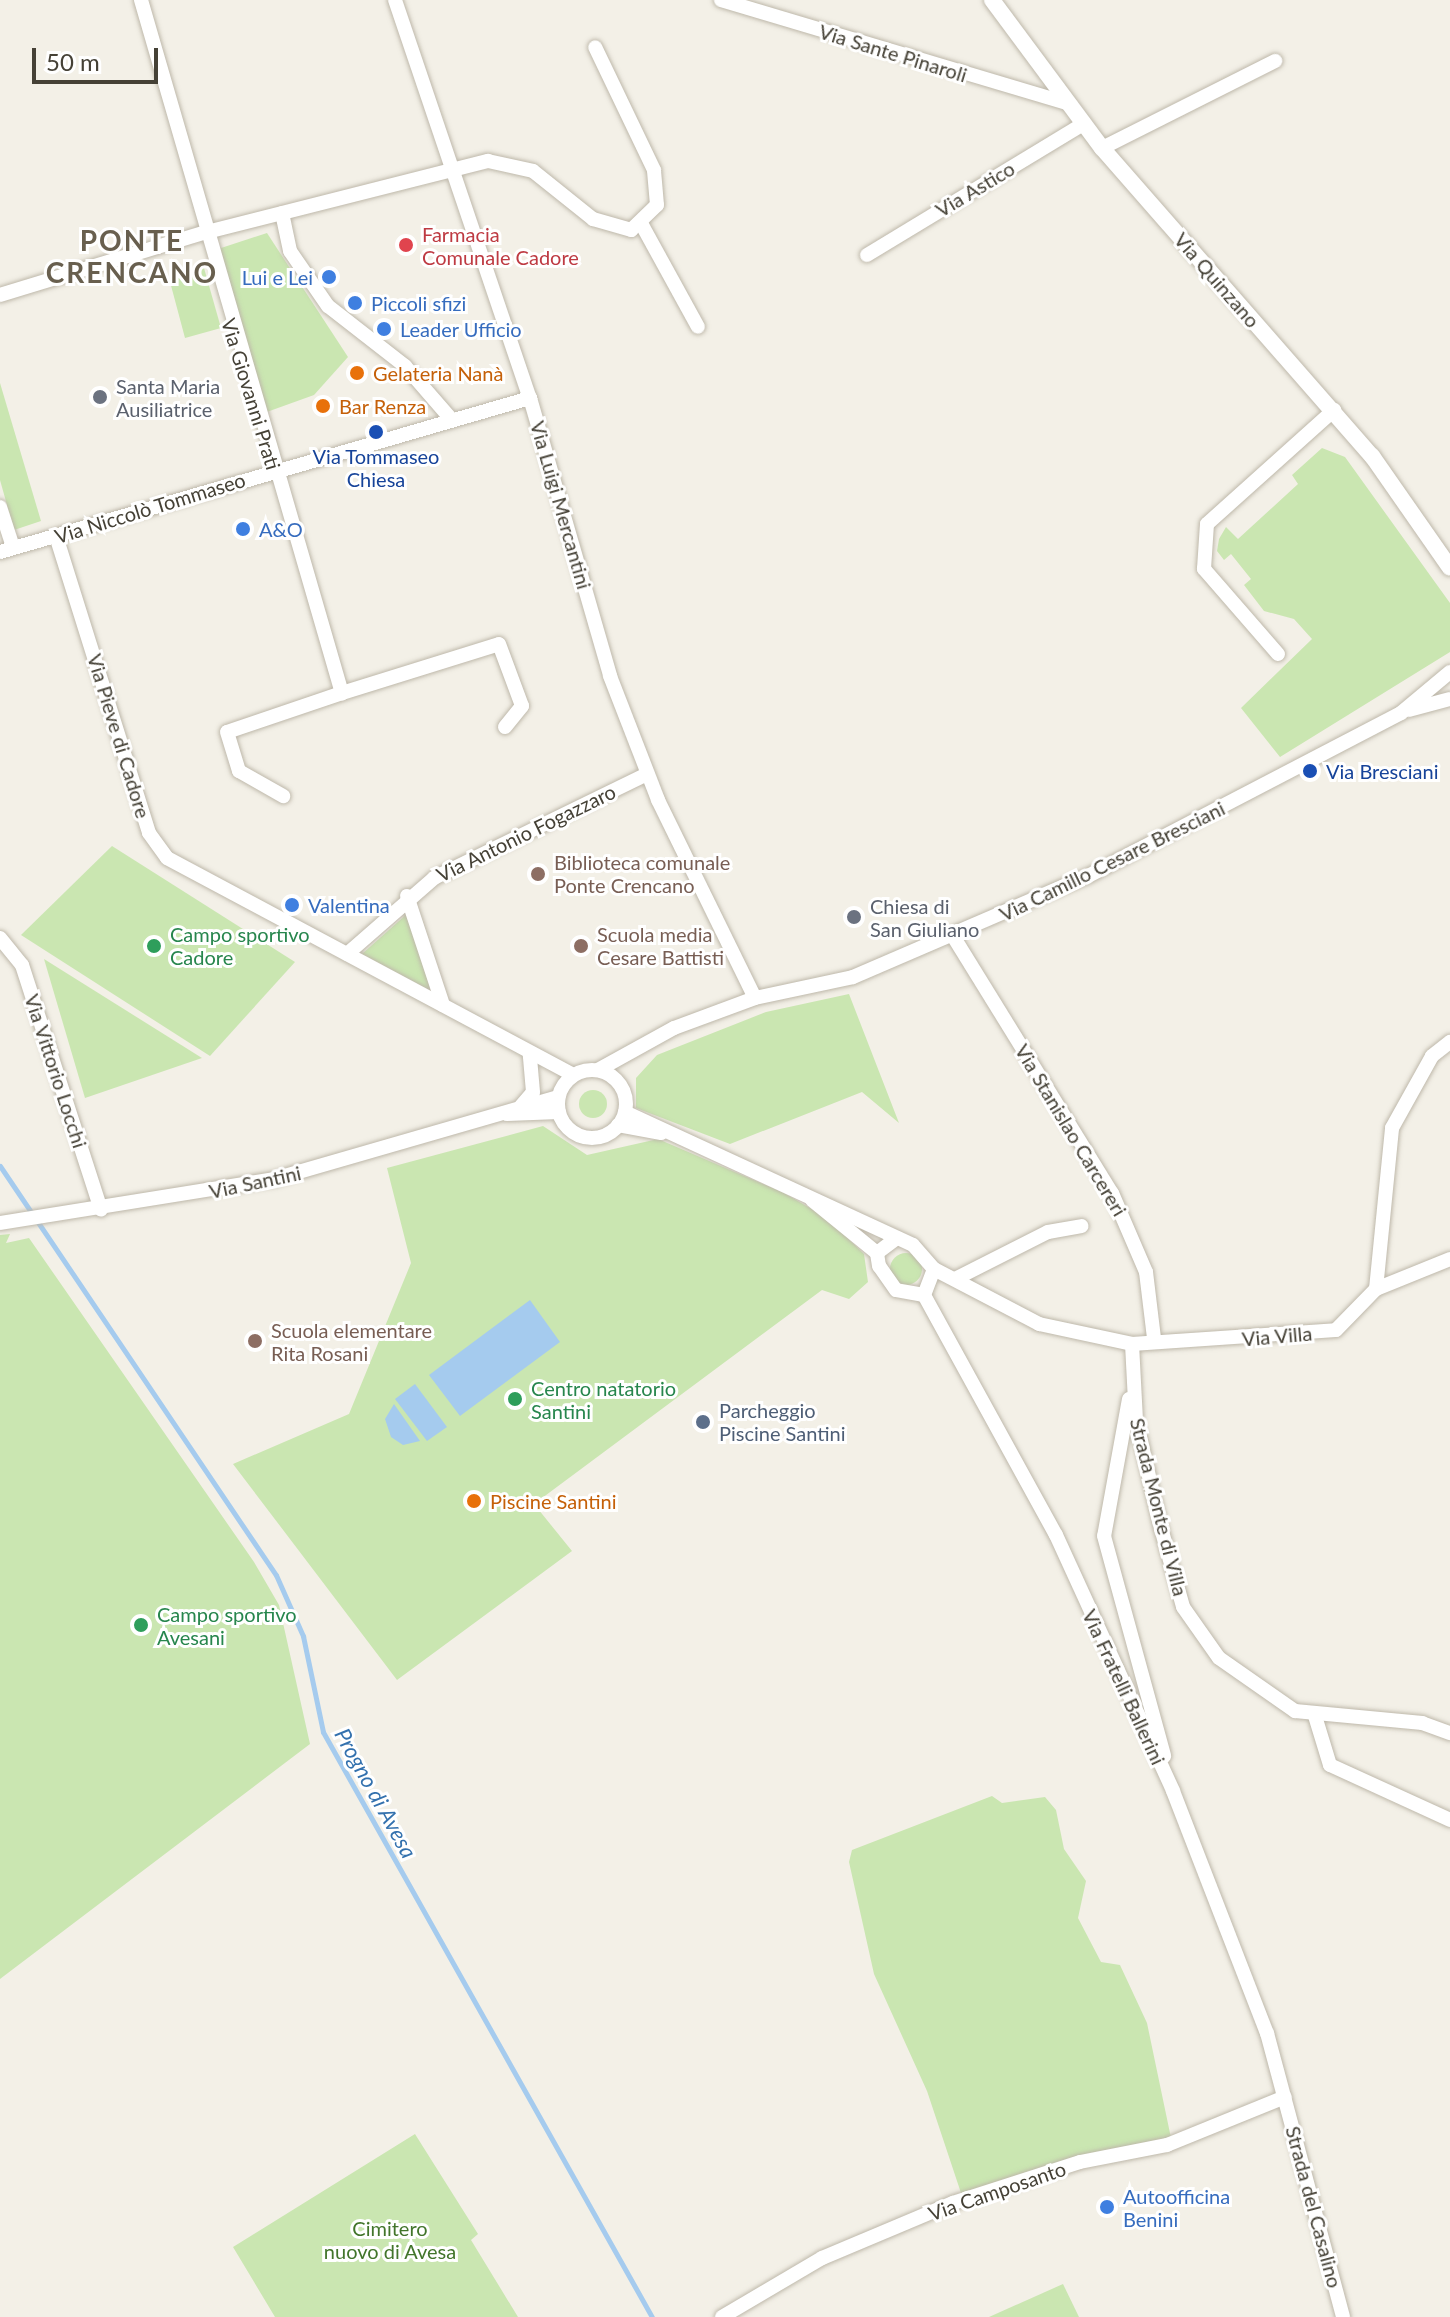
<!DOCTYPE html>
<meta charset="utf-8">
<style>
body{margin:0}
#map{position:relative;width:1450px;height:2317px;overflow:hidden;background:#f3f0e7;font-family:Lato,sans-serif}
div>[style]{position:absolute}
.green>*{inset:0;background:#cae6b1}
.round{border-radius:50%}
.water>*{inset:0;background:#a5cbee}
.stream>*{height:5px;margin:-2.5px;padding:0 2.5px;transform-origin:2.5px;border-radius:2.5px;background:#a5cbee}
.roads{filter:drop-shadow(0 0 2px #beb8aa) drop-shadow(0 0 2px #beb8aa)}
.minor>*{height:14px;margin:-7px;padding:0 7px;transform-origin:7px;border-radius:7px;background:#fff}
.minor>.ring{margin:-7px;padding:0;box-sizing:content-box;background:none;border:14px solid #fff;border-radius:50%}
.tertiary>*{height:16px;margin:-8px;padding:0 8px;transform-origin:8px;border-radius:8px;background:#fff}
.dots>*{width:22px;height:22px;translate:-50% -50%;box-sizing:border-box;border:4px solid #fff;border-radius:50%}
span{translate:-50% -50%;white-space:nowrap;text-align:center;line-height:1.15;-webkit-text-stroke:6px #fff;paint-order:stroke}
.street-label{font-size:20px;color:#454136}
.health-label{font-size:20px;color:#be3a42}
.left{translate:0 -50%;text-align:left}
.shop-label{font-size:20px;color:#366cbe}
.right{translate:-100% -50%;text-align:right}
.food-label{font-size:20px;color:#c56008}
.worship-label{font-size:20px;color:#5b616d}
.transit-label{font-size:20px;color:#164399}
.education-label{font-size:20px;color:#785e54}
.leisure-label{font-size:20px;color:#27864d}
.service-label{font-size:20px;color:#4e5e75}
.park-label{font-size:20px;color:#42752b}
.water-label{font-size:22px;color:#3371ae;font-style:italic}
.district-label{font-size:28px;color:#685f4e;font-weight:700;letter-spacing:2px}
.scale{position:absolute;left:32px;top:48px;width:126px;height:36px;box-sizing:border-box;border:4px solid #454136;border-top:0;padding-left:10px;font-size:24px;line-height:28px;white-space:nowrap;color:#454136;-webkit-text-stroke:6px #fff;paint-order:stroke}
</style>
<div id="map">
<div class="green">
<div style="clip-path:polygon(267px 233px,348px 357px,314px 395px,264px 413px,215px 250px)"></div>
<div style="clip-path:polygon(204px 268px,221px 328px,185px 338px,169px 278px)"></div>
<div style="clip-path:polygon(0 383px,41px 521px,14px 530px,0 480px)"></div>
<div style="clip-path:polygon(1322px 448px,1345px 457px,1450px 603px,1450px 652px,1280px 757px,1241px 708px,1312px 639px,1294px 619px,1264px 611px,1244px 585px,1251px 579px,1231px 554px,1224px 560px,1217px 551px,1219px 539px,1226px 527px,1238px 539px,1298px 484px,1292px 475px)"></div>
<div style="clip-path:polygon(112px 846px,295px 962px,210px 1056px,21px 935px)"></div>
<div style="clip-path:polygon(409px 912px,435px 993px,362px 954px)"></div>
<div style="clip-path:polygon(44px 959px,202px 1058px,85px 1098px)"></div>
<div style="clip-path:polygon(849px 994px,899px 1123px,862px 1092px,730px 1144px,636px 1108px,636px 1078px,657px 1055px,766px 1012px)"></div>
<div class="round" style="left:579px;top:1090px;width:28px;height:28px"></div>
<div style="clip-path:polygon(543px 1126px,587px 1155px,658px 1139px,784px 1193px,827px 1218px,864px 1254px,868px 1282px,849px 1299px,822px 1290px,534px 1504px,572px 1551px,397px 1680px,233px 1464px,349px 1414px,411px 1263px,387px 1168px)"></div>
<div style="clip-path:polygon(10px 1234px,6px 1243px,29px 1238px,254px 1562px,279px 1605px,310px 1744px,0 1979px,0 1235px)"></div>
<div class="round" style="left:890px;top:1253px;width:32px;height:32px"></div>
<div style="clip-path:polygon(992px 1796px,1002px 1803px,1045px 1797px,1056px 1810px,1064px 1849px,1086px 1881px,1078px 1918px,1101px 1962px,1120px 1965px,1147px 2023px,1171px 2138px,962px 2196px,927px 2091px,874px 1974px,849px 1862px,852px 1850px)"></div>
<div style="clip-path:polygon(415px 2134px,478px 2234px,471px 2240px,518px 2317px,275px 2317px,233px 2247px)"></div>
<div style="clip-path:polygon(1063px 2284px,1079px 2317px,989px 2317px)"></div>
</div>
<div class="water">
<div style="clip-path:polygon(530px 1300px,560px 1342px,460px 1416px,429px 1375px)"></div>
<div style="clip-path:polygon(415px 1384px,447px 1427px,427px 1441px,395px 1399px)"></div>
<div style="clip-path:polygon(394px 1404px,420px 1441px,403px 1445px,391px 1437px,385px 1419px)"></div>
</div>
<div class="stream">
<div style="left:0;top:1166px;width:493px;rotate:56deg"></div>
<div style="left:276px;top:1575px;width:67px;rotate:66.1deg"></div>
<div style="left:303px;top:1636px;width:98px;rotate:78.2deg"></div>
<div style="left:323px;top:1732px;width:671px;rotate:60.65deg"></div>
</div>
<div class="roads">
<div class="minor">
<div style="left:141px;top:0;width:722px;rotate:73.83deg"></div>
<div style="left:342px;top:693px;width:121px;rotate:161.3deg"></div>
<div style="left:227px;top:732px;width:41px;rotate:72.9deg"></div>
<div style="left:239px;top:771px;width:51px;rotate:29.6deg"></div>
<div style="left:395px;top:0;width:420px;rotate:71.3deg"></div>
<div style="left:530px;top:398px;width:289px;rotate:73.9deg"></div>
<div style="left:610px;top:676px;width:133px;rotate:68.8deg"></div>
<div style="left:658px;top:800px;width:220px;rotate:63.9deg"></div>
<div style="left:721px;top:0;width:360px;rotate:16.6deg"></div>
<div style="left:1102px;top:148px;width:194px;rotate:-26.7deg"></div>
<div style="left:282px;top:213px;width:39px;rotate:78deg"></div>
<div style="left:290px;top:251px;width:67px;rotate:55.4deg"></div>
<div style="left:328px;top:306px;width:98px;rotate:37.9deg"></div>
<div style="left:405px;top:366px;width:72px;rotate:49deg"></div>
<div style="left:642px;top:225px;width:116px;rotate:61.2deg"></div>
<div style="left:867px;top:255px;width:253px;rotate:-31.2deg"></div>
<div style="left:0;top:295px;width:212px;rotate:-17deg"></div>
<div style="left:203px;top:233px;width:294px;rotate:-14.2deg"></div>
<div style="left:488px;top:161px;width:46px;rotate:12.5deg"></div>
<div style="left:533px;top:171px;width:77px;rotate:38.7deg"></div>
<div style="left:593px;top:219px;width:40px;rotate:16deg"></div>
<div style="left:631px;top:230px;width:36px;rotate:-44deg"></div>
<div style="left:657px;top:205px;width:35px;rotate:-95deg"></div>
<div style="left:654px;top:170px;width:136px;rotate:-115.6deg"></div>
<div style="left:0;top:507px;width:42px;rotate:72deg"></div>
<div style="left:56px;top:536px;width:311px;rotate:72.6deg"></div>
<div style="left:149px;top:833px;width:31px;rotate:54deg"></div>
<div style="left:167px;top:858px;width:460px;rotate:28.1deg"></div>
<div style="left:0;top:552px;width:552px;rotate:-16.2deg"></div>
<div style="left:1278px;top:654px;width:113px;rotate:-131deg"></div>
<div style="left:1204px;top:569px;width:45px;rotate:-86.2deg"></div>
<div style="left:1207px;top:524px;width:171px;rotate:-41.9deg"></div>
<div style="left:342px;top:693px;width:164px;rotate:-17.3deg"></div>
<div style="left:499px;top:644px;width:66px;rotate:69.6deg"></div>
<div style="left:522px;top:706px;width:27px;rotate:129deg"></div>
<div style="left:1409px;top:710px;width:42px;rotate:-15deg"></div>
<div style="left:407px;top:896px;width:115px;rotate:71.7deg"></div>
<div style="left:953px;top:936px;width:302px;rotate:58.3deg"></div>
<div style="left:1112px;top:1193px;width:86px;rotate:66.7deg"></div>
<div style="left:1146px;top:1272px;width:66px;rotate:83.1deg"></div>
<div style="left:0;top:938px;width:35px;rotate:51deg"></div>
<div style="left:22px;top:965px;width:257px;rotate:72.1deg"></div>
<div style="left:347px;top:954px;width:116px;rotate:-41.1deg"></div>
<div style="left:434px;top:878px;width:237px;rotate:-26deg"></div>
<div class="ring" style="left:558px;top:1070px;width:54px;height:54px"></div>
<div style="left:598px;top:1070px;width:87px;rotate:-28.9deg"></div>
<div style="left:674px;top:1028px;width:86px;rotate:-20.3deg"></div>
<div style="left:755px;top:998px;width:100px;rotate:-12.1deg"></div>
<div style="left:853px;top:977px;width:256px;rotate:-23.3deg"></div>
<div style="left:1088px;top:876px;width:353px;rotate:-27.5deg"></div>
<div style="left:1401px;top:713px;width:64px;rotate:-39.9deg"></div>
<div style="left:521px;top:1106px;width:18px;rotate:-49deg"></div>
<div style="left:533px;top:1092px;width:37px;rotate:-95deg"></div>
<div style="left:625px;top:1112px;width:317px;rotate:24.8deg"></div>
<div style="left:913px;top:1245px;width:32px;rotate:49deg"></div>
<div style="left:934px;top:1269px;width:28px;rotate:111deg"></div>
<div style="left:924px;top:1295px;width:28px;rotate:-170deg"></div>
<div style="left:896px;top:1290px;width:29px;rotate:-125deg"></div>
<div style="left:879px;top:1266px;width:13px;rotate:-99deg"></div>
<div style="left:877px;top:1253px;width:25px;rotate:-37deg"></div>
<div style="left:507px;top:1114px;width:52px;rotate:-2.2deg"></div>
<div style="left:618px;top:1125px;width:44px;rotate:10.5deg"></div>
<div style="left:812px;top:1200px;width:84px;rotate:39.2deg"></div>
<div style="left:0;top:1223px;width:278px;rotate:-9.1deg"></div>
<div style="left:274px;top:1179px;width:296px;rotate:-16.1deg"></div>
<div style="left:934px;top:1269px;width:119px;rotate:27.6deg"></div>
<div style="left:1039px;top:1324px;width:95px;rotate:12.1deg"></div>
<div style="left:1132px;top:1344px;width:204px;rotate:-3.9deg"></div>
<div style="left:1336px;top:1330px;width:57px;rotate:-45.7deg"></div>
<div style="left:1376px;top:1289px;width:162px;rotate:-84.3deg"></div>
<div style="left:1392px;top:1128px;width:82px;rotate:-60.9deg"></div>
<div style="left:1432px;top:1056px;width:23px;rotate:-38deg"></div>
<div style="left:955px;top:1279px;width:104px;rotate:-26.8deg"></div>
<div style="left:1048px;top:1232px;width:34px;rotate:-10deg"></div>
<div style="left:1376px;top:1289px;width:80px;rotate:-22.1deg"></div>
<div style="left:924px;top:1295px;width:274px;rotate:61.2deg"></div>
<div style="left:1056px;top:1535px;width:281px;rotate:65.4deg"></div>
<div style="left:1173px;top:1791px;width:260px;rotate:68.8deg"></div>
<div style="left:1267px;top:2033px;width:294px;rotate:75deg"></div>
<div style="left:1132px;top:1344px;width:76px;rotate:87deg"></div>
<div style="left:1136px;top:1420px;width:111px;rotate:77deg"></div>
<div style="left:1161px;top:1528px;width:82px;rotate:74.4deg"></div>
<div style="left:1183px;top:1607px;width:62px;rotate:54.8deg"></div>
<div style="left:1219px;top:1658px;width:93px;rotate:34.9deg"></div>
<div style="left:1295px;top:1711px;width:128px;rotate:5.4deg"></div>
<div style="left:1422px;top:1723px;width:30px;rotate:20deg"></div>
<div style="left:1129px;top:1399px;width:139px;rotate:100.3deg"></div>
<div style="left:1104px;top:1536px;width:228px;rotate:74.7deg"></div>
<div style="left:1315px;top:1716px;width:51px;rotate:73deg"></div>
<div style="left:1330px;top:1765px;width:132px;rotate:24.6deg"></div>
<div style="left:722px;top:2317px;width:116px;rotate:-30.5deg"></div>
<div style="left:822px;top:2258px;width:142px;rotate:-22.8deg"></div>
<div style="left:953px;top:2203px;width:133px;rotate:-17.9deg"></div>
<div style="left:1080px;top:2162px;width:89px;rotate:-11.1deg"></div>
<div style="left:1167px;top:2145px;width:127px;rotate:-22.1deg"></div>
</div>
<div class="tertiary">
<div style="left:992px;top:0;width:184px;rotate:53.4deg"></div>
<div style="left:1102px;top:148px;width:410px;rotate:48.8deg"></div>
<div style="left:1372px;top:456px;width:136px;rotate:55.1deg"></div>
</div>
</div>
<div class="dots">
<div style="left:406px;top:245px;background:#e0444e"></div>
<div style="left:329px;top:277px;background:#3f7fe0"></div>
<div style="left:355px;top:303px;background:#3f7fe0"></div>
<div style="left:384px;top:329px;background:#3f7fe0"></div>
<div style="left:357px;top:373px;background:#e8710a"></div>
<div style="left:100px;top:397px;background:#6b7280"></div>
<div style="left:323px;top:406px;background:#e8710a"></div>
<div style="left:376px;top:432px;background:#1a4fb4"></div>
<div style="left:243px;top:529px;background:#3f7fe0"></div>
<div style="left:1310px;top:771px;background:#1a4fb4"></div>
<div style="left:538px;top:874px;background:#8d6e63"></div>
<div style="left:292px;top:905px;background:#3f7fe0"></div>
<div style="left:854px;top:917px;background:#6b7280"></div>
<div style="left:154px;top:946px;background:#2e9e5b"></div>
<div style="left:581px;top:946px;background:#8d6e63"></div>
<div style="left:255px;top:1341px;background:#8d6e63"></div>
<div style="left:515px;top:1399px;background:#2e9e5b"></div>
<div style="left:703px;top:1422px;background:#5c6f8a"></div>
<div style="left:474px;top:1501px;background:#e8710a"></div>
<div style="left:141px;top:1625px;background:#2e9e5b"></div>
<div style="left:1107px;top:2207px;background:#3f7fe0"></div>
</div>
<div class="street-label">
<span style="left:893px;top:53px;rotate:17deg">Via Sante Pinaroli</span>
<span style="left:975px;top:189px;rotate:-31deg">Via Astico</span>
<span style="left:1217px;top:280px;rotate:49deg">Via Quinzano</span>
<span style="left:251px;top:394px;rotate:73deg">Via Giovanni Prati</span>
<span style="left:561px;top:505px;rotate:74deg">Via Luigi Mercantini</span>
<span style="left:150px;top:508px;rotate:-17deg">Via Niccolò Tommaseo</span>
<span style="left:119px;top:736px;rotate:73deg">Via Pieve di Cadore</span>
<span style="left:526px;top:833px;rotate:-26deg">Via Antonio Fogazzaro</span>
<span style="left:1112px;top:861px;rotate:-26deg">Via Camillo Cesare Bresciani</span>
<span style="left:56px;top:1071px;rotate:72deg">Via Vittorio Locchi</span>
<span style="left:1071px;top:1130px;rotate:59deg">Via Stanislao Carcereri</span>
<span style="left:255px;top:1182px;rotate:-12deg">Via Santini</span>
<span style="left:1277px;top:1336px;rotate:-5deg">Via Villa</span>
<span style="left:1159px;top:1507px;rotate:76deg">Strada Monte di Villa</span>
<span style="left:1124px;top:1687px;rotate:65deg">Via Fratelli Ballerini</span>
<span style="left:997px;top:2191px;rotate:-19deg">Via Camposanto</span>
<span style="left:1314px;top:2207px;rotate:75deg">Strada del Casalino</span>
</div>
<div class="health-label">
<span class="left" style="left:422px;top:246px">Farmacia<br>Comunale Cadore</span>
</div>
<div class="shop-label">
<span class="right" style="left:313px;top:277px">Lui e Lei</span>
<span class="left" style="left:371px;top:303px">Piccoli sfizi</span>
<span class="left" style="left:400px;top:329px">Leader Ufficio</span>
<span class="left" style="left:259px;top:529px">A&amp;O</span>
<span class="left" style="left:308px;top:905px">Valentina</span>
<span class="left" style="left:1123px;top:2208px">Autoofficina<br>Benini</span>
</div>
<div class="food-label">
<span class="left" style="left:373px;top:373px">Gelateria Nanà</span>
<span class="left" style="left:339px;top:406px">Bar Renza</span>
<span class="left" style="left:490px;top:1501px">Piscine Santini</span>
</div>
<div class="worship-label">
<span class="left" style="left:116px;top:398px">Santa Maria<br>Ausiliatrice</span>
<span class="left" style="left:870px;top:918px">Chiesa di<br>San Giuliano</span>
</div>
<div class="transit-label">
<span style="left:376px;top:468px">Via Tommaseo<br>Chiesa</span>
<span class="left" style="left:1326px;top:771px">Via Bresciani</span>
</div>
<div class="education-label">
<span class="left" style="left:554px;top:874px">Biblioteca comunale<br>Ponte Crencano</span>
<span class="left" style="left:597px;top:946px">Scuola media<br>Cesare Battisti</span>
<span class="left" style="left:271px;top:1342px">Scuola elementare<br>Rita Rosani</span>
</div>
<div class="leisure-label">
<span class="left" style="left:170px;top:946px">Campo sportivo<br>Cadore</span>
<span class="left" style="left:531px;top:1400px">Centro natatorio<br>Santini</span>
<span class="left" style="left:157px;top:1626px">Campo sportivo<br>Avesani</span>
</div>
<div class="service-label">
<span class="left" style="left:719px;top:1422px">Parcheggio<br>Piscine Santini</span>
</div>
<div class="park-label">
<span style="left:390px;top:2240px">Cimitero<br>nuovo di Avesa</span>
</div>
<div class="water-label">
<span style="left:376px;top:1793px;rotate:61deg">Progno di Avesa</span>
</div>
<div class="district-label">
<span style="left:132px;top:256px">PONTE<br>CRENCANO</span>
</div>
<div class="scale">50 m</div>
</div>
